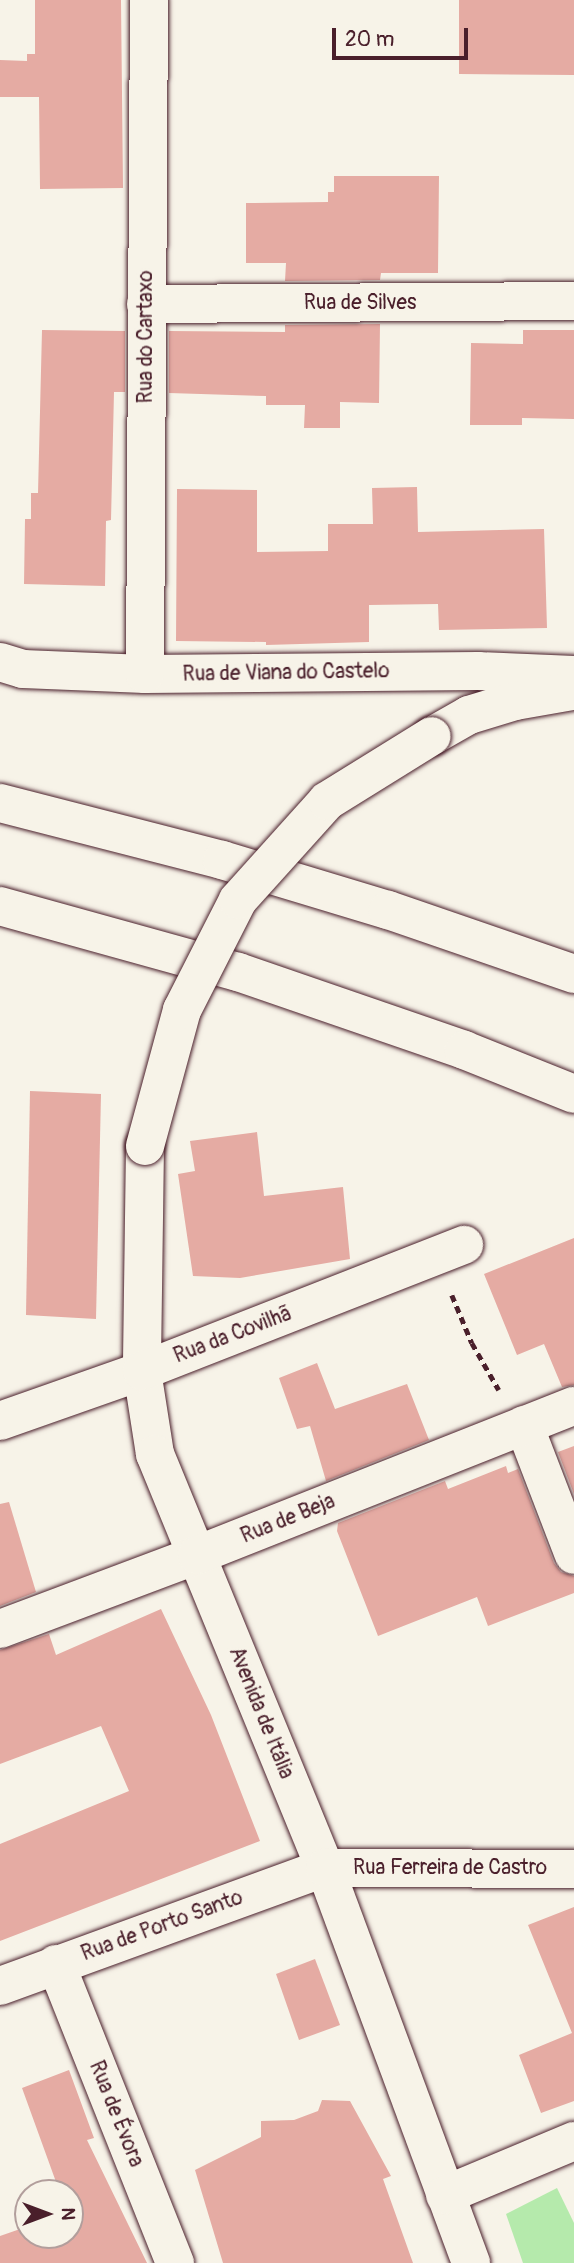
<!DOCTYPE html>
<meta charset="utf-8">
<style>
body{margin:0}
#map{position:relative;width:574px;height:2263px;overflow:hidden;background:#f7f3e8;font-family:Pangolin,sans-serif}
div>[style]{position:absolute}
.green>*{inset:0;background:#b5eaac}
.building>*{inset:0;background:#e5aba3}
.path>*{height:4.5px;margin-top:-2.25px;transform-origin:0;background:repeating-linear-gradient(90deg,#4a1f2b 0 7px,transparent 0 12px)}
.roads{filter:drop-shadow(0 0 2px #4a1f2b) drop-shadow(0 0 2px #4a1f2b)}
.minor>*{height:38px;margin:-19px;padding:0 19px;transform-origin:19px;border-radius:19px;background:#f7f3e8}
.highway>*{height:38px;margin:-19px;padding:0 19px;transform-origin:19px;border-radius:19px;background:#f7f3e8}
.bridges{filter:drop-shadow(0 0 2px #4a1f2b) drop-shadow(0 0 2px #4a1f2b)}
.minor-bridge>*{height:38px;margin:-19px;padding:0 19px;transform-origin:19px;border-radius:19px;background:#f7f3e8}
span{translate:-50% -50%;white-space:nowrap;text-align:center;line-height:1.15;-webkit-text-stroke:5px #f7f3e8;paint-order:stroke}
.street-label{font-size:21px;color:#4a1f2b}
.north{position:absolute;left:14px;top:2179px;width:70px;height:70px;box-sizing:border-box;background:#f7f3e8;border:2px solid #b29e9c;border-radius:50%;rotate:90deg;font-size:19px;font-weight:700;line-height:28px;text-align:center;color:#4a1f2b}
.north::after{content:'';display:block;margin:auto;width:24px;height:32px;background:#4a1f2b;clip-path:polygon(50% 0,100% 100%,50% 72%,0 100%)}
.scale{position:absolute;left:332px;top:28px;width:136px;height:32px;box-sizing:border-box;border:4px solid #4a1f2b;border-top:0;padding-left:9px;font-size:21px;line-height:24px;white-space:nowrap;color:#4a1f2b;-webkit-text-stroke:5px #f7f3e8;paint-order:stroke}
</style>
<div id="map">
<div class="green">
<div style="clip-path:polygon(557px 2188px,574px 2223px,574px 2263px,523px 2263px,506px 2214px)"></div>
</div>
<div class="building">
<div style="clip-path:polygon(35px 0,121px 0,123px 188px,40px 189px,39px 97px,0 97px,0 60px,27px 61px,27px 54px,35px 54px)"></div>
<div style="clip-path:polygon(459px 0,574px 0,574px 75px,459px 74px)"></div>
<div style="clip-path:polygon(334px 176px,439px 176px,438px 273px,381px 273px,380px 280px,285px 281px,286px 263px,246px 263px,246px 203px,328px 202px,328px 192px,334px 192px)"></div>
<div style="clip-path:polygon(380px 324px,379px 403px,340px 402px,340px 428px,304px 428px,305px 405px,266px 405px,266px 396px,169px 393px,169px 331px,285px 332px,285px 325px)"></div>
<div style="clip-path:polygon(42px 330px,125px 331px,125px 392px,114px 392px,111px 520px,106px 521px,105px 586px,24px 584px,25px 519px,31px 519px,31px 493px,38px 493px)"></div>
<div style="clip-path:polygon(523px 330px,574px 330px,574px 419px,522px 418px,522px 425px,470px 425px,471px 343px,523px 344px)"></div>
<div style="clip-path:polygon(417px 487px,418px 532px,544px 529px,547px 628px,439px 630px,438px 604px,369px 605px,369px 642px,266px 645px,266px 642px,176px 641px,177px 489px,257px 490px,257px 552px,328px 551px,328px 524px,373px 524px,372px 488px)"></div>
<div style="clip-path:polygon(30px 1091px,101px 1094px,96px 1319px,26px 1315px)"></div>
<div style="clip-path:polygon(257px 1132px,264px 1196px,343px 1187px,350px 1259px,240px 1278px,193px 1276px,178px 1174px,195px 1171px,190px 1141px)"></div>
<div style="clip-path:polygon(574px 1238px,574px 1385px,562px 1387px,544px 1344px,517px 1355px,484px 1274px)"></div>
<div style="clip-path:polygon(317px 1363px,335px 1409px,407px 1384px,429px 1440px,326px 1481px,310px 1426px,297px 1429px,279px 1378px)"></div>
<div style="clip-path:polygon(574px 1446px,574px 1494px,558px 1452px)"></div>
<div style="clip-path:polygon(506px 1466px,508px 1473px,518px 1469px,554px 1563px,561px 1572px,574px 1576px,574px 1593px,488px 1626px,477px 1597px,378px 1636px,337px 1531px,338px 1523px,445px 1481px,448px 1489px)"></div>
<div style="clip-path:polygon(9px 1502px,36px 1592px,0 1606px,0 1504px)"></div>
<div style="clip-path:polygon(161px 1609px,211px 1715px,260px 1841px,0 1941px,0 1844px,129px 1791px,101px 1726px,0 1764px,0 1650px,49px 1634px,56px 1655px)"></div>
<div style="clip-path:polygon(574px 1907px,574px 2101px,541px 2113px,519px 2055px,572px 2033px,528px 1925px)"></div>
<div style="clip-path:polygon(315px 1959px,340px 2025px,299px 2040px,276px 1974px)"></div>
<div style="clip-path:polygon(69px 2070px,94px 2138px,87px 2140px,147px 2263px,0 2263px,0 2236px,23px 2228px,22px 2218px,28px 2217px,28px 2235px,70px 2235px,70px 2193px,60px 2193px,22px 2088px)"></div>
<div style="clip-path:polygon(322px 2100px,350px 2101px,391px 2176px,383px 2179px,413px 2263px,223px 2263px,195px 2170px,261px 2137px,261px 2121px,294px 2120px,318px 2111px)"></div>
</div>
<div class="path">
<div style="left:452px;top:1295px;width:52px;rotate:67.4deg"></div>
<div style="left:472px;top:1343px;width:54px;rotate:60.1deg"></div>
</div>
<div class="roads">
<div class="minor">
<div style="left:146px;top:304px;width:428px;rotate:-0.4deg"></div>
<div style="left:0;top:662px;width:24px;rotate:17deg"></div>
<div style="left:23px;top:669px;width:122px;rotate:2.3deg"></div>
<div style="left:145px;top:674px;width:333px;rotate:-0.5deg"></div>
<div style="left:478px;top:671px;width:96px;rotate:2.4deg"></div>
<div style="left:145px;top:674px;width:674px;rotate:-89.66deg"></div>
<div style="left:432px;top:736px;width:43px;rotate:-29.6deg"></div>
<div style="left:469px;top:715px;width:48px;rotate:-16.9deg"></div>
<div style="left:515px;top:701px;width:58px;rotate:-10deg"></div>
<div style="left:145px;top:1146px;width:225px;rotate:90.8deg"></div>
<div style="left:142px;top:1371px;width:84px;rotate:81.1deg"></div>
<div style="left:155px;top:1454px;width:448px;rotate:67.7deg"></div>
<div style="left:325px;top:1868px;width:421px;rotate:69.7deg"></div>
<div style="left:0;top:1421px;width:151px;rotate:-19.4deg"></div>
<div style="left:142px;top:1371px;width:346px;rotate:-21.4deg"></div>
<div style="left:524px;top:1425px;width:139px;rotate:69deg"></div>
<div style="left:0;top:1629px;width:210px;rotate:-20.6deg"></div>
<div style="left:197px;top:1555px;width:405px;rotate:-21.6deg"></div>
<div style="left:56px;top:1964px;width:322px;rotate:68.3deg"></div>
<div style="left:0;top:1986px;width:346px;rotate:-20deg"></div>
<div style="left:325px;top:1868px;width:249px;rotate:0.2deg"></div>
<div style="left:445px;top:2195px;width:140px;rotate:-22.7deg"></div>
</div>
<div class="highway">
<div style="left:0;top:803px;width:229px;rotate:14.4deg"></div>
<div style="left:222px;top:860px;width:173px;rotate:16.8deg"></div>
<div style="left:388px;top:910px;width:197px;rotate:19deg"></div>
<div style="left:0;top:906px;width:247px;rotate:15.5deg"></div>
<div style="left:238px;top:972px;width:239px;rotate:19deg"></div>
<div style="left:464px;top:1050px;width:118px;rotate:21.8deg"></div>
</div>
</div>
<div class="bridges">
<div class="minor-bridge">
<div style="left:145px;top:1146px;width:141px;rotate:-74.8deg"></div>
<div style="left:182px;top:1010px;width:123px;rotate:-63deg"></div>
<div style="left:238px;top:900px;width:133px;rotate:-48deg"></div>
<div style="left:327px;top:801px;width:123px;rotate:-31.8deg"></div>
</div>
</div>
<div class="street-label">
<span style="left:360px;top:303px">Rua de Silves</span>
<span style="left:146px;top:337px;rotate:-90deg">Rua do Cartaxo</span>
<span style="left:286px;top:673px;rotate:-1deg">Rua de Viana do Castelo</span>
<span style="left:233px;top:1335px;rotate:-21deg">Rua da Covilhã</span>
<span style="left:288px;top:1519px;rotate:-22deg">Rua de Beja</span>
<span style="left:261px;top:1713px;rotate:68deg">Avenida de Itália</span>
<span style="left:450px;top:1868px">Rua Ferreira de Castro</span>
<span style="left:162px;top:1926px;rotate:-20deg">Rua de Porto Santo</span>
<span style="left:116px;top:2114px;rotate:68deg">Rua de Évora</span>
</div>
<div class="north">N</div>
<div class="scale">20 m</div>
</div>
